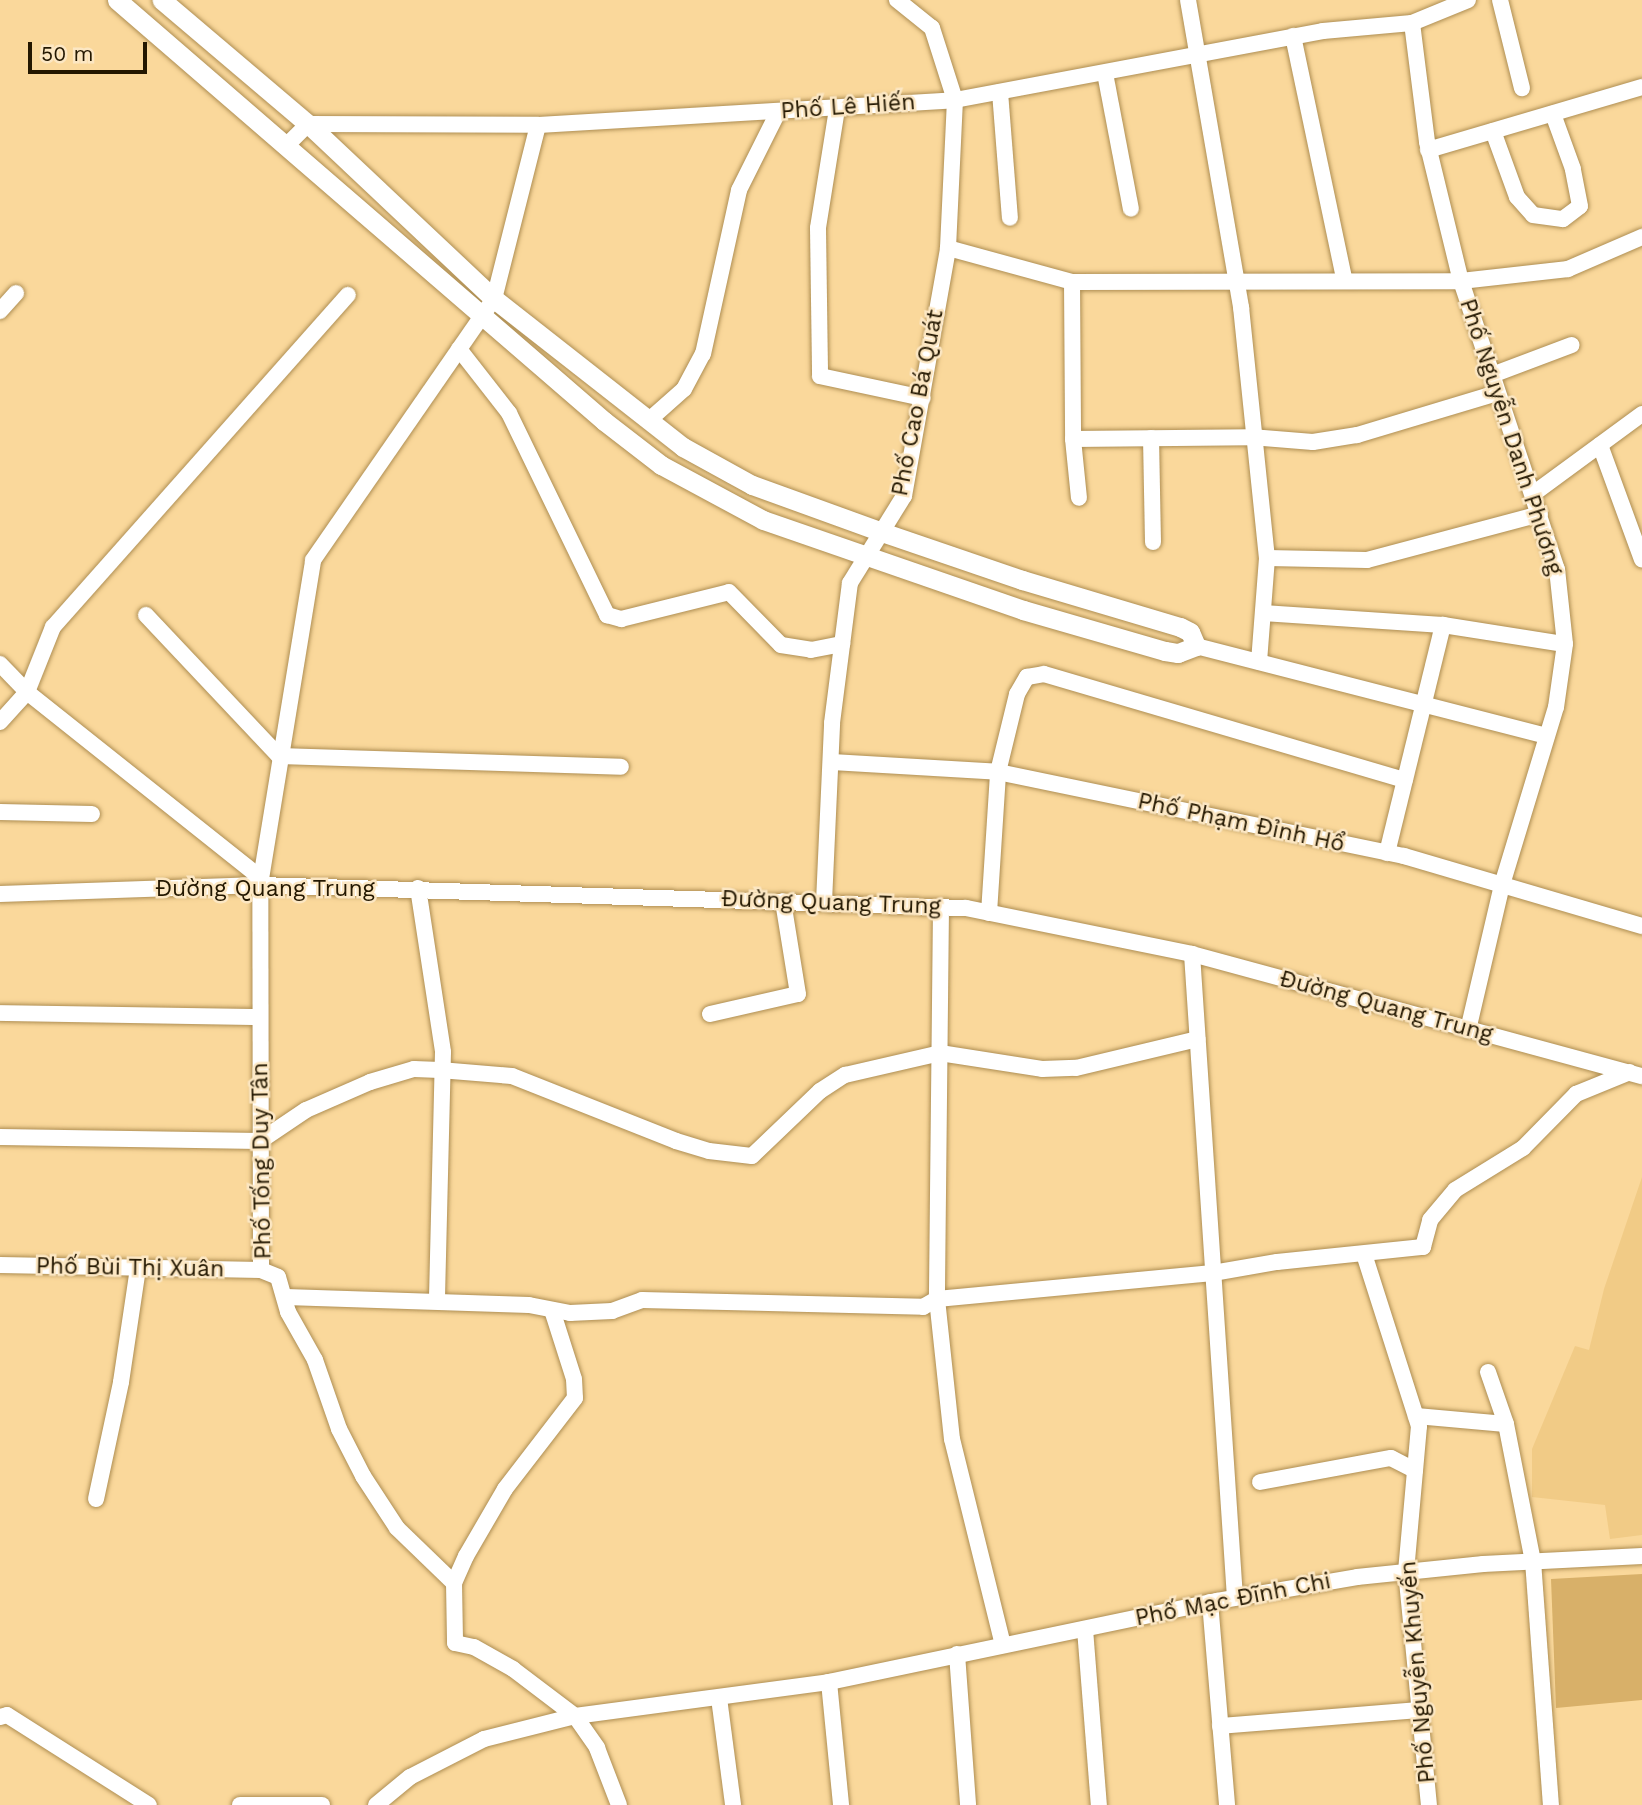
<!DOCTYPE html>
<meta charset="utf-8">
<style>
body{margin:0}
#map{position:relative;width:1642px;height:1805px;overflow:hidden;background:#fad89b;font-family:"Work Sans",sans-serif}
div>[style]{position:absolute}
.built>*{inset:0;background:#f1cb86}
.green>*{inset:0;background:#d8b069}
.roads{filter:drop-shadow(0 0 2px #ae8e53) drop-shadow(0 0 2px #ae8e53)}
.minor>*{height:16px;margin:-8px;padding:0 8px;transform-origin:8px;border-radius:8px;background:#fff}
.tertiary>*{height:19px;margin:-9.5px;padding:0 9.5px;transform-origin:9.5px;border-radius:9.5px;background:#fff}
span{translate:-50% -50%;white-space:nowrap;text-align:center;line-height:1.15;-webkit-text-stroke:5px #fce7c3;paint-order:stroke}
.street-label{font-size:23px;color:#231700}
.scale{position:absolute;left:28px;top:42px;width:119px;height:32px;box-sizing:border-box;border:4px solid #231700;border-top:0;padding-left:9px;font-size:21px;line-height:24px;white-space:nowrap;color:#231700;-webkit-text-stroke:5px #fce7c3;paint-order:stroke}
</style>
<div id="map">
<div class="built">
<div style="clip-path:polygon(1642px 1177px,1642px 1535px,1610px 1539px,1605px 1505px,1532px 1497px,1532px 1449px,1575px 1346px,1589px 1350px,1604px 1289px)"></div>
</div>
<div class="green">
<div style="clip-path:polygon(1642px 1574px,1642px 1700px,1556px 1708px,1551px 1579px)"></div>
</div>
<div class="roads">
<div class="minor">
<div style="left:1188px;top:0;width:312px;rotate:80.2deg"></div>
<div style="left:1241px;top:307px;width:252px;rotate:84.1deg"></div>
<div style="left:1267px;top:558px;width:104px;rotate:94.4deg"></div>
<div style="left:1468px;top:0;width:61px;rotate:157.7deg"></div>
<div style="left:1412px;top:23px;width:120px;rotate:82.8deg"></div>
<div style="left:1427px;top:142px;width:143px;rotate:76.3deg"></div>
<div style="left:1461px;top:281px;width:304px;rotate:71.6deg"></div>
<div style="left:1557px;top:569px;width:75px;rotate:83.9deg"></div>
<div style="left:1565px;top:644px;width:64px;rotate:98.1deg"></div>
<div style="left:1556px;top:707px;width:186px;rotate:106.9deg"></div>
<div style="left:1502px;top:885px;width:149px;rotate:103.2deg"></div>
<div style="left:1500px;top:0;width:91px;rotate:76deg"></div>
<div style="left:1293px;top:36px;width:247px;rotate:78.1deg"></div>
<div style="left:1105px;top:73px;width:138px;rotate:79.2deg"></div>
<div style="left:1000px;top:92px;width:126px;rotate:85.5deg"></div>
<div style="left:837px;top:109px;width:121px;rotate:99.1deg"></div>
<div style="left:818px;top:228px;width:148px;rotate:89.2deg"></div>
<div style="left:820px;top:376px;width:105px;rotate:12.1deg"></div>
<div style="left:1493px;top:131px;width:70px;rotate:70deg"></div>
<div style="left:1517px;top:197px;width:24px;rotate:48deg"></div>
<div style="left:1533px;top:215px;width:30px;rotate:8deg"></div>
<div style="left:1563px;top:219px;width:21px;rotate:-37deg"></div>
<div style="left:1580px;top:206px;width:38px;rotate:-101deg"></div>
<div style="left:1573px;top:169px;width:59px;rotate:-110deg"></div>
<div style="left:287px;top:145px;width:30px;rotate:-45deg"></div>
<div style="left:308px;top:124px;width:230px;rotate:0.2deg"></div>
<div style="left:538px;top:125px;width:418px;rotate:-3.4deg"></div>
<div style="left:955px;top:100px;width:374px;rotate:-10.6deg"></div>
<div style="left:1323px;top:31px;width:89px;rotate:-5.1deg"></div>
<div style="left:1428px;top:150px;width:223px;rotate:-16.4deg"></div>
<div style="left:948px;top:248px;width:129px;rotate:15.3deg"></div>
<div style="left:1072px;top:282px;width:389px;rotate:-0.1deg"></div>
<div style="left:1461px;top:281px;width:108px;rotate:-6.4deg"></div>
<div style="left:1568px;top:269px;width:81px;rotate:-23.4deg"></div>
<div style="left:1072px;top:282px;width:157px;rotate:89.6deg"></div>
<div style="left:1073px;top:439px;width:59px;rotate:84.2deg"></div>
<div style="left:0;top:311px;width:24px;rotate:-48deg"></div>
<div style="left:459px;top:349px;width:81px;rotate:52deg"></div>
<div style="left:509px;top:413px;width:225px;rotate:64.1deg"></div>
<div style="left:607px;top:615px;width:15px;rotate:16deg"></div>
<div style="left:621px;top:619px;width:111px;rotate:-14deg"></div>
<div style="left:729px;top:592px;width:74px;rotate:45.5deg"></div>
<div style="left:781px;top:645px;width:30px;rotate:9deg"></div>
<div style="left:811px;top:650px;width:32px;rotate:-11deg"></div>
<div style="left:1492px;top:375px;width:85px;rotate:-20.6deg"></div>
<div style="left:648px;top:421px;width:48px;rotate:-41.6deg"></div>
<div style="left:684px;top:389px;width:40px;rotate:-62deg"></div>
<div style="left:703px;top:354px;width:168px;rotate:-77.6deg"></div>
<div style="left:739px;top:190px;width:87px;rotate:-63.4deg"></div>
<div style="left:1151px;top:438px;width:104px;rotate:88.9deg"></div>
<div style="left:1073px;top:439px;width:178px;rotate:-0.6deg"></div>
<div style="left:1251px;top:437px;width:62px;rotate:4.6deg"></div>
<div style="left:1313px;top:442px;width:45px;rotate:-9deg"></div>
<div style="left:1357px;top:435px;width:146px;rotate:-16.7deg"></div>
<div style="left:1600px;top:445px;width:122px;rotate:69.9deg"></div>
<div style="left:1533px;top:494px;width:135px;rotate:-36.3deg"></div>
<div style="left:1267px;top:558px;width:100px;rotate:1.1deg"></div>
<div style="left:1367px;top:560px;width:179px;rotate:-14.9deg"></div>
<div style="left:1263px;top:613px;width:180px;rotate:3.8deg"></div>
<div style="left:1443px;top:625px;width:123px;rotate:8.9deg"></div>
<div style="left:146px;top:615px;width:194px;rotate:46.7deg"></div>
<div style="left:279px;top:756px;width:342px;rotate:1.8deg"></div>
<div style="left:1196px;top:646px;width:362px;rotate:14.4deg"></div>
<div style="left:0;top:664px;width:39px;rotate:46deg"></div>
<div style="left:27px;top:692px;width:299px;rotate:38.5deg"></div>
<div style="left:0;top:722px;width:40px;rotate:-48deg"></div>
<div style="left:27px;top:692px;width:70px;rotate:-68.2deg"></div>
<div style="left:53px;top:627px;width:444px;rotate:-48.4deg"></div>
<div style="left:832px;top:762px;width:166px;rotate:3.4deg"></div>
<div style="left:998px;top:772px;width:415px;rotate:11.7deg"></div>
<div style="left:1404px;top:856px;width:248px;rotate:16.4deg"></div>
<div style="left:0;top:812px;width:92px;rotate:1.2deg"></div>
<div style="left:1387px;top:853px;width:235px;rotate:-76.2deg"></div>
<div style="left:418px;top:888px;width:166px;rotate:81.3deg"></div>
<div style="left:443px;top:1052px;width:249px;rotate:91.4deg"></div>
<div style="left:0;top:894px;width:260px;rotate:-2deg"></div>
<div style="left:260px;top:885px;width:706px;rotate:1.87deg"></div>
<div style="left:966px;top:908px;width:231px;rotate:11.5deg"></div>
<div style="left:1192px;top:954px;width:466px;rotate:15.2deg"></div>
<div style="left:824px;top:902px;width:179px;rotate:-87.4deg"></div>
<div style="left:832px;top:723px;width:141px;rotate:-82.7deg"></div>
<div style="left:850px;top:583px;width:102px;rotate:-58.2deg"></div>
<div style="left:904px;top:496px;width:252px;rotate:-79.9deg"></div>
<div style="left:948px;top:248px;width:148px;rotate:-87.3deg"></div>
<div style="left:955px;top:100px;width:76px;rotate:-107.7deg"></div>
<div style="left:932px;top:28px;width:45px;rotate:-141.3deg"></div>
<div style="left:941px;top:907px;width:392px;rotate:90.6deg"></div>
<div style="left:937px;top:1299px;width:141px;rotate:83.9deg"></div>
<div style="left:952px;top:1439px;width:212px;rotate:76.1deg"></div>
<div style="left:989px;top:913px;width:141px;rotate:-86.3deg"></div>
<div style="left:998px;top:772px;width:80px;rotate:-76.3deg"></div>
<div style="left:1017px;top:694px;width:20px;rotate:-60deg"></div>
<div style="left:1027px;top:677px;width:17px;rotate:-10deg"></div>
<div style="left:1044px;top:674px;width:376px;rotate:16.4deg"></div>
<div style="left:1192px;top:954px;width:645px;rotate:86.18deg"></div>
<div style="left:0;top:1013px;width:260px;rotate:0.9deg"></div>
<div style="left:710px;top:1014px;width:90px;rotate:-12.8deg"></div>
<div style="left:798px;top:994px;width:94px;rotate:-99.2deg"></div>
<div style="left:0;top:1137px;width:260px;rotate:0.9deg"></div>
<div style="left:260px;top:1141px;width:55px;rotate:-34deg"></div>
<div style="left:306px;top:1110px;width:70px;rotate:-23.6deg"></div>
<div style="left:370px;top:1082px;width:46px;rotate:-16.5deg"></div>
<div style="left:414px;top:1069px;width:26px;rotate:2deg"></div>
<div style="left:440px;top:1070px;width:72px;rotate:4.8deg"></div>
<div style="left:512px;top:1076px;width:176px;rotate:21.6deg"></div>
<div style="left:676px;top:1141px;width:34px;rotate:17deg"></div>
<div style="left:709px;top:1151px;width:43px;rotate:6.6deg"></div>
<div style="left:752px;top:1156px;width:94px;rotate:-43.7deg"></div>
<div style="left:820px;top:1091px;width:30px;rotate:-33deg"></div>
<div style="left:845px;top:1075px;width:98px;rotate:-13deg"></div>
<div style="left:940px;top:1053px;width:103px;rotate:8.9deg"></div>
<div style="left:1042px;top:1069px;width:34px;rotate:-2deg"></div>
<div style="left:1076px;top:1068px;width:125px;rotate:-13.4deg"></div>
<div style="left:1364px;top:1254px;width:181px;rotate:72.3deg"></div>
<div style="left:1419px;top:1426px;width:146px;rotate:95.1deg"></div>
<div style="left:1406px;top:1571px;width:235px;rotate:84.4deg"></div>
<div style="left:0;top:1265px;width:261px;rotate:1.1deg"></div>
<div style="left:261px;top:1270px;width:18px;rotate:22deg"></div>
<div style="left:278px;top:1277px;width:36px;rotate:74deg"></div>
<div style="left:288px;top:1312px;width:55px;rotate:60.6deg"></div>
<div style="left:315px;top:1360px;width:73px;rotate:70.8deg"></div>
<div style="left:339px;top:1429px;width:53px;rotate:62.9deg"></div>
<div style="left:363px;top:1476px;width:62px;rotate:56.8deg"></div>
<div style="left:397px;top:1528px;width:79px;rotate:44deg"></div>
<div style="left:261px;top:1270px;width:385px;rotate:-90.1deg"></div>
<div style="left:260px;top:885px;width:329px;rotate:-80.7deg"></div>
<div style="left:313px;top:560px;width:318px;rotate:-55.3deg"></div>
<div style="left:494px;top:299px;width:179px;rotate:-75.8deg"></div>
<div style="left:286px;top:1297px;width:243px;rotate:1.9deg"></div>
<div style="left:529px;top:1305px;width:42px;rotate:11deg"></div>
<div style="left:570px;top:1313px;width:42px;rotate:-2.7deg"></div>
<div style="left:612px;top:1311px;width:32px;rotate:-20deg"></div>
<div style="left:642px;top:1300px;width:281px;rotate:1.4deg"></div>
<div style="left:923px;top:1307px;width:16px;rotate:-30deg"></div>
<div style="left:937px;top:1299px;width:277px;rotate:-5.4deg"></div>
<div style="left:1213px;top:1273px;width:65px;rotate:-9.8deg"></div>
<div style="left:1277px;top:1262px;width:147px;rotate:-5.9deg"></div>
<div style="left:1423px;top:1247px;width:28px;rotate:-75deg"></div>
<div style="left:1430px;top:1220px;width:39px;rotate:-50deg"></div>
<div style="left:1455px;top:1190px;width:80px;rotate:-31.7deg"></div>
<div style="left:1523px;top:1148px;width:76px;rotate:-45.5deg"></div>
<div style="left:1576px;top:1094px;width:58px;rotate:-22.2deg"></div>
<div style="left:552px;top:1310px;width:72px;rotate:72.3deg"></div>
<div style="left:574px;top:1379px;width:19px;rotate:87deg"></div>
<div style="left:575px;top:1398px;width:115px;rotate:127.6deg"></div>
<div style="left:505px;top:1489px;width:78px;rotate:120.2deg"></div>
<div style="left:466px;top:1556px;width:30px;rotate:114deg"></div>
<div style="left:454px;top:1583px;width:60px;rotate:89deg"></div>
<div style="left:455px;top:1643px;width:19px;rotate:12deg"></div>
<div style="left:474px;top:1647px;width:45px;rotate:29.4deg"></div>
<div style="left:513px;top:1669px;width:78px;rotate:37.2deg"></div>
<div style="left:575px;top:1716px;width:39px;rotate:55deg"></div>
<div style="left:597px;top:1748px;width:61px;rotate:68.9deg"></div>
<div style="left:1488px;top:1372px;width:55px;rotate:70.9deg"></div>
<div style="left:1506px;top:1424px;width:140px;rotate:78.9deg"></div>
<div style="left:1533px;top:1561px;width:245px;rotate:85.8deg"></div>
<div style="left:1416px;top:1416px;width:90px;rotate:5.1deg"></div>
<div style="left:1260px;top:1482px;width:133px;rotate:-10.4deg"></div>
<div style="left:1391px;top:1458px;width:27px;rotate:27deg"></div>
<div style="left:96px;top:1499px;width:120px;rotate:-77.9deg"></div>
<div style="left:121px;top:1382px;width:115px;rotate:-81.5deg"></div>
<div style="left:1210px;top:1602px;width:204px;rotate:85.2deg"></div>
<div style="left:1085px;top:1629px;width:177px;rotate:85.5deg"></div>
<div style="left:957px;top:1654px;width:151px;rotate:85.8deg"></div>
<div style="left:829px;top:1682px;width:124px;rotate:84.4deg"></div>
<div style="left:719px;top:1698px;width:108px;rotate:82.5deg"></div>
<div style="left:0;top:1717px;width:7px;rotate:-16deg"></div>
<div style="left:7px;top:1715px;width:168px;rotate:32.4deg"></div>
<div style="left:1220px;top:1726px;width:201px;rotate:-4.6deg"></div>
<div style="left:240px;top:1805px;width:82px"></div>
<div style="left:376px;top:1805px;width:44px;rotate:-39.5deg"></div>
<div style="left:410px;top:1777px;width:83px;rotate:-27.2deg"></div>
<div style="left:484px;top:1739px;width:94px;rotate:-14.2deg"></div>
<div style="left:575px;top:1716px;width:256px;rotate:-7.6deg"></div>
<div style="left:829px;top:1682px;width:396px;rotate:-11.8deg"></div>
<div style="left:1217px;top:1601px;width:142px;rotate:-9.7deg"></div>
<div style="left:1357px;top:1577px;width:127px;rotate:-5.9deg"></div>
<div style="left:1483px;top:1564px;width:159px;rotate:-2.9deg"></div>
</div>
<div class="tertiary">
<div style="left:117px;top:0;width:644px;rotate:40.84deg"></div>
<div style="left:604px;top:421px;width:72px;rotate:37.7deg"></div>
<div style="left:661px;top:465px;width:116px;rotate:28.3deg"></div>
<div style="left:763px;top:520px;width:275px;rotate:19.1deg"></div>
<div style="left:1023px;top:610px;width:148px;rotate:16.1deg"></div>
<div style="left:1165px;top:651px;width:13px;rotate:9deg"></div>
<div style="left:1178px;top:653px;width:19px;rotate:-21deg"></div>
<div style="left:1196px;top:646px;width:15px;rotate:-113deg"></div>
<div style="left:1190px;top:632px;width:11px;rotate:-153deg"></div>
<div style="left:1180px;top:627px;width:165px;rotate:-163.4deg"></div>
<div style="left:1022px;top:580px;width:148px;rotate:-161.1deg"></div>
<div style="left:882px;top:532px;width:138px;rotate:-160.1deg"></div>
<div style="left:752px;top:485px;width:79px;rotate:-151.2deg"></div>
<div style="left:683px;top:447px;width:240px;rotate:-141.9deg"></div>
<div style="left:494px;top:299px;width:255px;rotate:-136.7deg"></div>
<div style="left:308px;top:124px;width:192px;rotate:-139.7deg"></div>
</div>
</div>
<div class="street-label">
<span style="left:848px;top:107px;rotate:-4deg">Phố Lê Hiến</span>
<span style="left:918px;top:403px;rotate:-79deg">Phố Cao Bá Quát</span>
<span style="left:1511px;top:437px;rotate:72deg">Phố Nguyễn Danh Phương</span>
<span style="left:1241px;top:823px;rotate:12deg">Phố Phạm Đỉnh Hổ</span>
<span style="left:265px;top:889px">Đường Quang Trung</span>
<span style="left:831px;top:903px;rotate:2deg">Đường Quang Trung</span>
<span style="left:1386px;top:1007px;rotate:15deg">Đường Quang Trung</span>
<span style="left:262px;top:1161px;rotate:-91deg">Phố Tống Duy Tân</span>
<span style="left:130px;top:1268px;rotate:1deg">Phố Bùi Thị Xuân</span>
<span style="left:1233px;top:1600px;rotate:-11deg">Phố Mạc Đĩnh Chi</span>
<span style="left:1418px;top:1672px;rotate:-95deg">Phố Nguyễn Khuyến</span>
</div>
<div class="scale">50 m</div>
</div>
